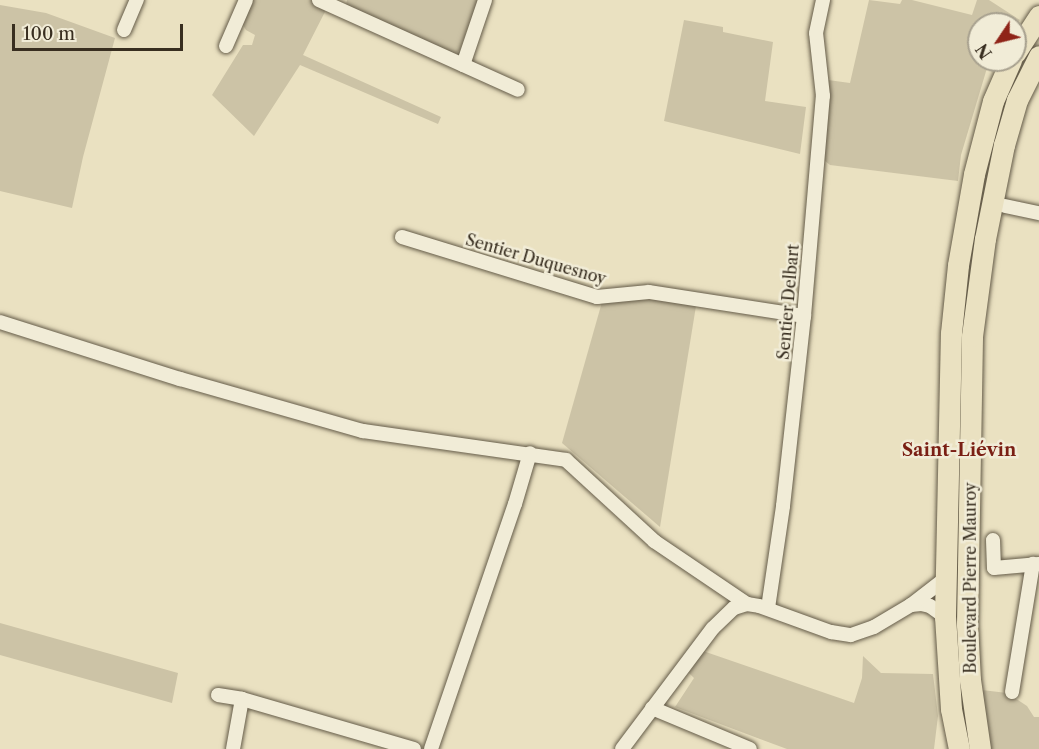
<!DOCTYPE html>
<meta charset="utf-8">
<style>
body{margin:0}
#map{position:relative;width:1039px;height:749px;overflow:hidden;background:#eae1c1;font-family:"Libre Caslon Text",serif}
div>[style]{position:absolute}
.green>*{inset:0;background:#ccc3a6}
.roads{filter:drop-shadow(0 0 2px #645b48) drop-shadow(0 0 2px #645b48)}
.street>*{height:14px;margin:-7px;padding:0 7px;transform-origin:7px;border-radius:7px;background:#f1ecd7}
.primary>*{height:21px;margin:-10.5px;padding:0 10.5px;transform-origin:10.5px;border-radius:10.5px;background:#eae1c1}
span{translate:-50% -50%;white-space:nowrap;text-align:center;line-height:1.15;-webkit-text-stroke:5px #f1ecd7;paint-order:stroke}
.street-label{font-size:16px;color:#382e20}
.neighbourhood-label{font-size:18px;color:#7a1f14;font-weight:700}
.north{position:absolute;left:967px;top:12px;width:60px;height:60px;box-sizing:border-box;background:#f1ecd7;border:2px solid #a7a08e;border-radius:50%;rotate:235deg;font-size:16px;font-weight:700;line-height:24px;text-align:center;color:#382e20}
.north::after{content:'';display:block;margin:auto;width:21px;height:27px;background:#8f2418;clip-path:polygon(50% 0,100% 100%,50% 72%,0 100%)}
.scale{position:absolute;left:12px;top:24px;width:171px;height:27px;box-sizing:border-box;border:3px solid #382e20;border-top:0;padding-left:8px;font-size:18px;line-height:21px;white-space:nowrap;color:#382e20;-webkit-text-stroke:4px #f1ecd7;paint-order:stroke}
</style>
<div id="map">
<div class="green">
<div style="clip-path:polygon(251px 0,331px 0,303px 55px,441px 117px,438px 124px,300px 65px,254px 136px,212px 95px,243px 45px,252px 45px,255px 35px,246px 30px,241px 22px)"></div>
<div style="clip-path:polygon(347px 0,478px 0,460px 50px,454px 54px,346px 5px)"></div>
<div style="clip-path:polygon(869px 0,900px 4px,902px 0,912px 0,972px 15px,977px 0,989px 0,1020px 20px,1015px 27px,1015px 24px,979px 24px,979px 60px,992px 60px,987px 68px,961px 155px,958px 181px,830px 165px,820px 157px,828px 80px,850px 83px)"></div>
<div style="clip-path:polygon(0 5px,46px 13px,115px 38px,83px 157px,72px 208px,0 191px)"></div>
<div style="clip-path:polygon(684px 20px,723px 27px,723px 32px,773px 42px,765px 101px,806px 107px,800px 154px,664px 121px)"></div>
<div style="clip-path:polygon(631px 295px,696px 306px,660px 527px,562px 443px,602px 302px)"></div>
<div style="clip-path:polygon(0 623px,178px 673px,172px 703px,0 655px)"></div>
<div style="clip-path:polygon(703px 651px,854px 703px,862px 678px,863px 656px,881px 673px,933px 674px,938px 716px,934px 749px,787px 749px,675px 707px,694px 678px,689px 673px)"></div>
<div style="clip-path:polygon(982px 690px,1007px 693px,1027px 706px,1034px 717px,1039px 717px,1039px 749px,991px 749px)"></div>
</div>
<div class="roads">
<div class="street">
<div style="left:319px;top:0;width:218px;rotate:24.3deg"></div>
<div style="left:124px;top:30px;width:33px;rotate:-67deg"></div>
<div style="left:226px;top:46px;width:50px;rotate:-66.5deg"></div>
<div style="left:463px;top:65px;width:69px;rotate:-71.3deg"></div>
<div style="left:1005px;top:206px;width:35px;rotate:12deg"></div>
<div style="left:402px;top:237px;width:204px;rotate:17.1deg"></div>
<div style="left:597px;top:297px;width:52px;rotate:-5.5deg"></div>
<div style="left:649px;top:292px;width:157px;rotate:8.8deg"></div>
<div style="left:0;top:322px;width:189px;rotate:17.6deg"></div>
<div style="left:180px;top:379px;width:190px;rotate:15.9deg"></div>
<div style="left:363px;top:431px;width:205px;rotate:8.1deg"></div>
<div style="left:566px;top:460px;width:120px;rotate:42.6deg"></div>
<div style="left:654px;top:541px;width:112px;rotate:34.1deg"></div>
<div style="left:993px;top:540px;width:28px;rotate:88deg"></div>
<div style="left:994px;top:568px;width:45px;rotate:-5.1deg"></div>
<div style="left:911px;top:605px;width:10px;rotate:-6deg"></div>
<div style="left:921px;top:604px;width:9px;rotate:13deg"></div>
<div style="left:930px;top:606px;width:19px;rotate:36deg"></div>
<div style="left:768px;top:608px;width:103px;rotate:-81.6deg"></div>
<div style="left:783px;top:506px;width:191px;rotate:-83.7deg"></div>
<div style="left:804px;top:316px;width:221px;rotate:-85.1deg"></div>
<div style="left:823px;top:96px;width:63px;rotate:-96.3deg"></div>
<div style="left:816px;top:33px;width:34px;rotate:-78deg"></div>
<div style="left:1012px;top:692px;width:130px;rotate:-80.7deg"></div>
<div style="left:218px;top:695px;width:24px;rotate:9deg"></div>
<div style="left:242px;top:699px;width:179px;rotate:16.2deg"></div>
<div style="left:652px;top:708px;width:106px;rotate:22.7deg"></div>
<div style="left:233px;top:749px;width:51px;rotate:-79.8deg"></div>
<div style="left:431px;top:749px;width:259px;rotate:-71.1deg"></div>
<div style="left:515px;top:504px;width:53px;rotate:-73.6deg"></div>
<div style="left:622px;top:749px;width:151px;rotate:-53.1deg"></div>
<div style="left:713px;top:628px;width:29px;rotate:-44deg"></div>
<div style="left:734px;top:608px;width:14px;rotate:-17deg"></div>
<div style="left:747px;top:604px;width:12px;rotate:9deg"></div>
<div style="left:759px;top:606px;width:77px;rotate:19.9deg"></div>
<div style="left:831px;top:632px;width:20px;rotate:9deg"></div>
<div style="left:851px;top:635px;width:24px;rotate:-19deg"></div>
<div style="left:874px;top:627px;width:43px;rotate:-30.7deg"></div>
<div style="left:911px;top:605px;width:44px;rotate:-37.6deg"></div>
</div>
<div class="primary">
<div style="left:1015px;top:53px;width:44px;rotate:-57deg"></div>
<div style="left:959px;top:749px;width:41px;rotate:-101.3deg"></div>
<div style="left:951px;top:709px;width:92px;rotate:-93.7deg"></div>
<div style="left:945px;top:617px;width:284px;rotate:-88.8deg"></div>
<div style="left:951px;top:333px;width:68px;rotate:-84.1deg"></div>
<div style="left:958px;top:265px;width:92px;rotate:-80deg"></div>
<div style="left:974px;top:174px;width:75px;rotate:-75.4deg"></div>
<div style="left:993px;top:101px;width:45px;rotate:-66.3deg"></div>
<div style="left:980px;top:749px;width:70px;rotate:-98.2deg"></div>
<div style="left:970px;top:680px;width:56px;rotate:-93.1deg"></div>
<div style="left:967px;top:624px;width:288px;rotate:-89deg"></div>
<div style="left:972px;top:336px;width:98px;rotate:-82.4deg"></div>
<div style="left:985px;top:239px;width:96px;rotate:-78.6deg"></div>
<div style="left:1004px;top:145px;width:47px;rotate:-73.9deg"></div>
<div style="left:1017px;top:100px;width:49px;rotate:-63.4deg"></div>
</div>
</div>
<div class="street-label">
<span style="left:536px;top:259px;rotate:16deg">Sentier Duquesnoy</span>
<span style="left:788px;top:302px;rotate:-85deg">Sentier Delbart</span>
<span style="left:970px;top:578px;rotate:-90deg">Boulevard Pierre Mauroy</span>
</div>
<div class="neighbourhood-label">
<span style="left:959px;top:450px">Saint-Liévin</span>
</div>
<div class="north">N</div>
<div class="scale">100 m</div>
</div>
